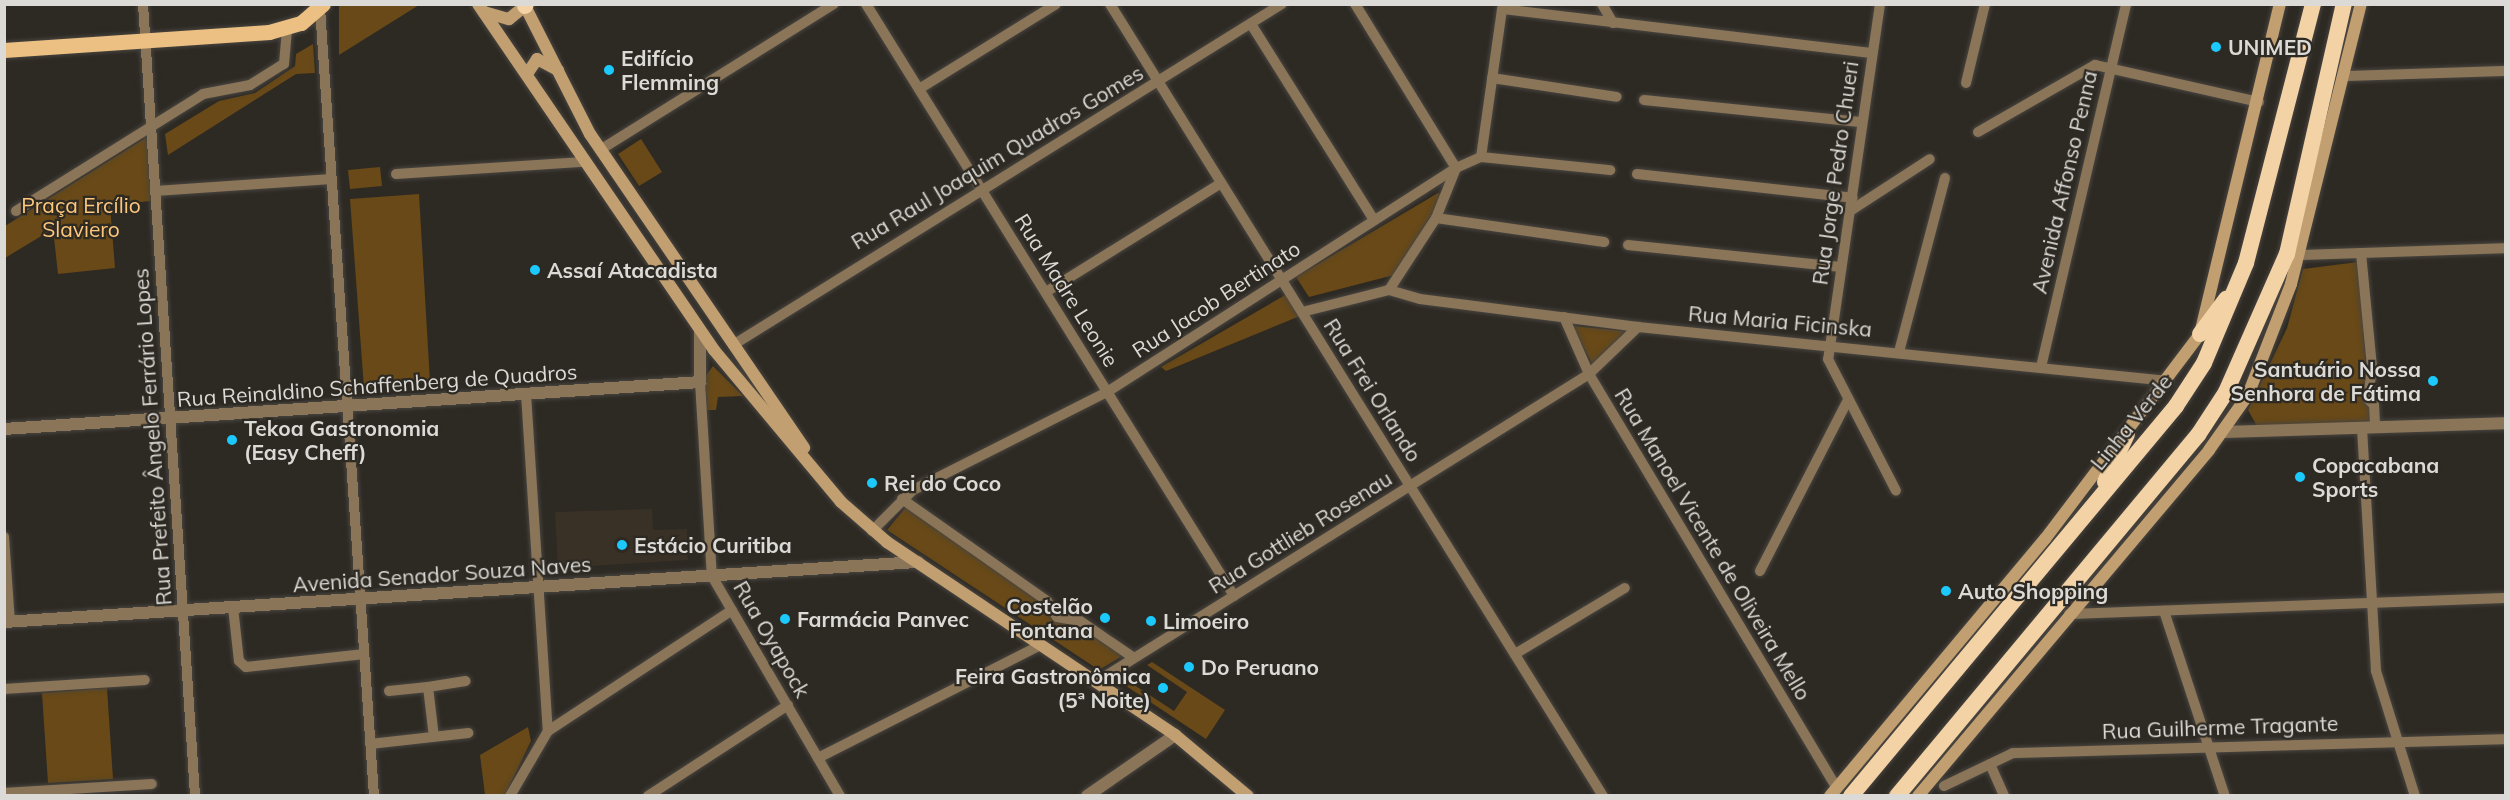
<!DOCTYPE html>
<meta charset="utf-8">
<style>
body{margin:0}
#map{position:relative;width:2510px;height:800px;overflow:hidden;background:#2d2923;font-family:Mulish,sans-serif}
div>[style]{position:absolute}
.built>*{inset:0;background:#393126}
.green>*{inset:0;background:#684917}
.roads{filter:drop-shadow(0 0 2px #494540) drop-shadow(0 0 2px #494540)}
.minor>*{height:10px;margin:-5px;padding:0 5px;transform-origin:5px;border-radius:5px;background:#8a7558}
.tertiary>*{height:12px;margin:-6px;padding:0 6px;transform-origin:6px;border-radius:6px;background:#8a7558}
.secondary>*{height:12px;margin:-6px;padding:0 6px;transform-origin:6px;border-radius:6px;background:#c19f71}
.primary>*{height:15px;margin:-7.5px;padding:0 7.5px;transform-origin:7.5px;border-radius:7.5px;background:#ecc083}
.trunk>*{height:16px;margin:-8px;padding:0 8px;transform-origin:8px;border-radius:8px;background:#f3d2a6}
.dots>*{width:16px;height:16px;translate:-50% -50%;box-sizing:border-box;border:3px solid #2d2923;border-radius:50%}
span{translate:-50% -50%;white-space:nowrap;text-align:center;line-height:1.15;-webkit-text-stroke:4.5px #2d2923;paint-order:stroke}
.poi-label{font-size:21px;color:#dcdad6;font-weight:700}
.left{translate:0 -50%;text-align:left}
.right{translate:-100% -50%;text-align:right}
.street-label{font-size:21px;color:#dcdad6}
.park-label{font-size:21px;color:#fdc77c}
.frame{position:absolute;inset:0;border:6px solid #dcdad6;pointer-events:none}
</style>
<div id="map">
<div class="built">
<div style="clip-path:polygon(652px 509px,653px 530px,687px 529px,688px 560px,558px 568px,555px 512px)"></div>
</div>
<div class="green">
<div style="clip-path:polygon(339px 5px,339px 4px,419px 5px,339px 55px)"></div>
<div style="clip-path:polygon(313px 44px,315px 73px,296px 74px,168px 155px,165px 134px,219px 101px,255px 93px,295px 66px,296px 54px)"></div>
<div style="clip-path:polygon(147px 137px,151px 201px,110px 205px,115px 268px,58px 274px,53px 229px,5px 258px,5px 226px)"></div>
<div style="clip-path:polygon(641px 139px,662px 172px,639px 186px,618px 154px)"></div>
<div style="clip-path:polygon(380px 167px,382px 186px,350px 189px,348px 170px)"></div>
<div style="clip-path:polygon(1438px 193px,1443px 196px,1394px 275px,1309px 297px,1296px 277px)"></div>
<div style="clip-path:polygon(419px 194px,430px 382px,364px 388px,350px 199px)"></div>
<div style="clip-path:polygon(2358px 262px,2370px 421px,2257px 426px,2248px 410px,2287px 328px,2303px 269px)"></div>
<div style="clip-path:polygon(1287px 294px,1300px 316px,1166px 371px,1161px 367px)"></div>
<div style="clip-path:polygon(1572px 326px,1625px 331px,1593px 365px)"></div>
<div style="clip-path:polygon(713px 366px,743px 396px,718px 397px,716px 410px,707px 410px,705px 377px)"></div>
<div style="clip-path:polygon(906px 507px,1044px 605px,1054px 620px,1076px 625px,1122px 656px,1099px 670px,887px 530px)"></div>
<div style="clip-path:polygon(1152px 662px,1225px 710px,1206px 739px,1120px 682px,1125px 679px,1174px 711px,1187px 692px,1147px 665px)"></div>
<div style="clip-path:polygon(107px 688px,113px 779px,48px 783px,42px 693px)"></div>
<div style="clip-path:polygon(528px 727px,531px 741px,505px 795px,485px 795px,480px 755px)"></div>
</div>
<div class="roads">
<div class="minor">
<div style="left:143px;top:4px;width:794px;rotate:86.24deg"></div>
<div style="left:866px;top:4px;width:697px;rotate:58.13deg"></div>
<div style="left:1110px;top:4px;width:933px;rotate:58.1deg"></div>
<div style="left:1602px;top:4px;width:22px;rotate:60deg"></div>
<div style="left:1880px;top:4px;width:359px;rotate:98.3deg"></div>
<div style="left:1828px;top:359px;width:148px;rotate:62.7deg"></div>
<div style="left:320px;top:8px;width:790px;rotate:86.08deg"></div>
<div style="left:1251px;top:24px;width:231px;rotate:57.9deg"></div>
<div style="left:2344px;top:76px;width:162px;rotate:-1.8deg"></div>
<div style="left:1492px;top:78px;width:126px;rotate:8.6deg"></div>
<div style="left:1966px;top:83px;width:81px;rotate:-76.5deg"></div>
<div style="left:919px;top:89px;width:161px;rotate:-31.8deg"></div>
<div style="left:1644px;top:100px;width:217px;rotate:5.8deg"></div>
<div style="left:1978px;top:132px;width:135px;rotate:-29.8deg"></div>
<div style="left:2095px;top:65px;width:168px;rotate:12.7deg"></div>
<div style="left:600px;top:150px;width:276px;rotate:-32deg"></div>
<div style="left:1481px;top:157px;width:130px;rotate:5.8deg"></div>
<div style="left:396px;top:174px;width:188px;rotate:-3.7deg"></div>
<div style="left:1637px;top:174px;width:217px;rotate:6.3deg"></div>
<div style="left:155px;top:191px;width:177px;rotate:-3.9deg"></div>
<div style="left:16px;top:211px;width:221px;rotate:-32deg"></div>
<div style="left:203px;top:94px;width:48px;rotate:-10.8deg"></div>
<div style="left:250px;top:85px;width:40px;rotate:-32deg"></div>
<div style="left:284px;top:64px;width:35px;rotate:-85deg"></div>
<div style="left:1850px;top:211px;width:95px;rotate:-33deg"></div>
<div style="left:1436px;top:218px;width:170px;rotate:8.1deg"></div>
<div style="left:1628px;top:245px;width:214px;rotate:5.9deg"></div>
<div style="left:2361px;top:253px;width:115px;rotate:84.5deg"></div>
<div style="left:2372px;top:367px;width:32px;rotate:97deg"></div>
<div style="left:2368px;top:399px;width:8px;rotate:45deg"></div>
<div style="left:2374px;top:405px;width:22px;rotate:87deg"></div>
<div style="left:2299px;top:255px;width:207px;rotate:-1.9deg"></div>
<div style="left:1389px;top:290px;width:32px;rotate:16deg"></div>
<div style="left:1420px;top:299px;width:220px;rotate:7.3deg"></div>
<div style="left:1638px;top:327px;width:533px;rotate:5.82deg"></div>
<div style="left:1046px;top:292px;width:206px;rotate:-31.9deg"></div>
<div style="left:1302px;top:312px;width:90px;rotate:-14.2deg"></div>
<div style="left:1389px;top:290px;width:86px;rotate:-56.9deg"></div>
<div style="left:1436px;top:218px;width:54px;rotate:-68.2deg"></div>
<div style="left:1456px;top:168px;width:27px;rotate:-24deg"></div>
<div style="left:1481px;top:157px;width:149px;rotate:-81.9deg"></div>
<div style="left:1502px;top:9px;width:373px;rotate:6.8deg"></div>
<div style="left:1564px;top:317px;width:62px;rotate:66.3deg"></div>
<div style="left:1589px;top:374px;width:480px;rotate:59.1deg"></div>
<div style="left:733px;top:345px;width:646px;rotate:-31.85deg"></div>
<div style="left:1899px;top:352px;width:180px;rotate:-75.2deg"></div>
<div style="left:2041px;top:367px;width:373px;rotate:-76.8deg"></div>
<div style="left:700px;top:382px;width:194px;rotate:86.5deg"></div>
<div style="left:712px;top:576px;width:255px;rotate:59.8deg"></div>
<div style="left:526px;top:394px;width:338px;rotate:86.3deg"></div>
<div style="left:2362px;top:428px;width:243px;rotate:86.7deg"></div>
<div style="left:2376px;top:671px;width:131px;rotate:72.7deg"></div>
<div style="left:902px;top:499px;width:177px;rotate:35.1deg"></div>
<div style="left:1047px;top:601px;width:19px;rotate:58deg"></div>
<div style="left:1057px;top:617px;width:23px;rotate:10deg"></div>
<div style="left:1080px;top:621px;width:65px;rotate:34.4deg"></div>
<div style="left:872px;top:531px;width:58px;rotate:-45deg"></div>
<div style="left:913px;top:490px;width:217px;rotate:-26.8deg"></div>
<div style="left:1107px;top:392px;width:415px;rotate:-32.7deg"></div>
<div style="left:1456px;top:168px;width:193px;rotate:-121.6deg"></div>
<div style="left:4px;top:537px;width:85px;rotate:86deg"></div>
<div style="left:1760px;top:571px;width:190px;rotate:-62.8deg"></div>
<div style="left:233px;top:607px;width:54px;rotate:83.7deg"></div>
<div style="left:239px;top:661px;width:9px;rotate:41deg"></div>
<div style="left:246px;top:667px;width:119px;rotate:-6.3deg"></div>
<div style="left:2164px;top:611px;width:195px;rotate:71.8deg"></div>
<div style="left:2069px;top:614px;width:437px;rotate:-2.1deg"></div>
<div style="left:1515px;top:654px;width:128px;rotate:-31deg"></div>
<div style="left:1096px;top:682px;width:581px;rotate:-31.99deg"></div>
<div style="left:1589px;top:374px;width:68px;rotate:-43.8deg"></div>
<div style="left:428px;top:687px;width:38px;rotate:-9deg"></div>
<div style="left:4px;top:689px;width:141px;rotate:-3.7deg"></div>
<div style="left:389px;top:691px;width:39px;rotate:-6deg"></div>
<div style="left:428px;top:687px;width:50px;rotate:83.2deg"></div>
<div style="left:370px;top:744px;width:99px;rotate:-6.4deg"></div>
<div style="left:818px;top:758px;width:250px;rotate:-26.9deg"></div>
<div style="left:1990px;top:764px;width:35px;rotate:66deg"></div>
<div style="left:1944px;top:786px;width:76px;rotate:-25.6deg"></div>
<div style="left:2013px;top:753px;width:493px;rotate:-1.6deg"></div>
<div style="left:4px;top:793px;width:148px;rotate:-3.5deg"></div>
<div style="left:510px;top:796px;width:75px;rotate:-59.7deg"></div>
<div style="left:548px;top:731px;width:220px;rotate:-33.3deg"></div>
<div style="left:648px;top:796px;width:167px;rotate:-33deg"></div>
</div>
<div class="tertiary">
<div style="left:4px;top:429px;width:698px;rotate:-3.86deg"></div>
<div style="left:700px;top:382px;width:51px;rotate:-90deg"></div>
<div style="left:2223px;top:432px;width:283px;rotate:-1.8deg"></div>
<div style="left:4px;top:622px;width:916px;rotate:-3.76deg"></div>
<div style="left:1087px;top:796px;width:107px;rotate:-34.7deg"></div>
</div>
<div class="secondary">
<div style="left:478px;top:4px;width:419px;rotate:55.7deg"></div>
<div style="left:714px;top:350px;width:198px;rotate:50.1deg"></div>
<div style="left:841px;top:502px;width:61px;rotate:41deg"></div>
<div style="left:887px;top:542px;width:347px;rotate:33.8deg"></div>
<div style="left:1175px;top:735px;width:95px;rotate:39.9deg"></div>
<div style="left:524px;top:4px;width:146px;rotate:63.1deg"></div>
<div style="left:590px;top:134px;width:380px;rotate:55.7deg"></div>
<div style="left:484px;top:12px;width:26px;rotate:16deg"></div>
<div style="left:509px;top:19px;width:21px;rotate:-39deg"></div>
<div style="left:527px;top:74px;width:18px;rotate:-56deg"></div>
<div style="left:537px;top:59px;width:24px;rotate:28deg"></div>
<div style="left:1830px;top:796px;width:335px;rotate:-50.1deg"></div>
<div style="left:2045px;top:539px;width:257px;rotate:-52.9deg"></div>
<div style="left:2200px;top:334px;width:340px;rotate:-76.4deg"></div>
<div style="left:1918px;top:796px;width:452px;rotate:-49.9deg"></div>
<div style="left:2209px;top:450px;width:67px;rotate:-54.7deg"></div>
<div style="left:2248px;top:395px;width:119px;rotate:-68.8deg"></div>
<div style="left:2291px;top:284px;width:289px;rotate:-76deg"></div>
</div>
<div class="primary">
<div style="left:4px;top:50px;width:266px;rotate:-3.9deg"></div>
<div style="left:269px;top:32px;width:33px;rotate:-16deg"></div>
<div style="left:301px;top:23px;width:29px;rotate:-41deg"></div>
</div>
<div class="trunk">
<div style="left:525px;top:6px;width:2px;rotate:-63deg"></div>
<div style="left:2200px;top:334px;width:44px;rotate:-53.4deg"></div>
<div style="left:2105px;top:482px;width:53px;rotate:-65.4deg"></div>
<div style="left:1851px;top:796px;width:508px;rotate:-50.19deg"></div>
<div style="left:2176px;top:406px;width:51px;rotate:-56.9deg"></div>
<div style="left:2204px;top:363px;width:108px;rotate:-67.2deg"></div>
<div style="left:2246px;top:263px;width:268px;rotate:-75.5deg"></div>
<div style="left:1897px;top:796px;width:470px;rotate:-50.2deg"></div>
<div style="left:2198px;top:435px;width:51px;rotate:-56.9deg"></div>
<div style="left:2226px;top:392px;width:151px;rotate:-66.2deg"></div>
<div style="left:2287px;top:254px;width:256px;rotate:-77.2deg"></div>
</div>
</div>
<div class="dots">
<div style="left:2216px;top:47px;background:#1cc9fc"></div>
<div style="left:609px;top:70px;background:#1cc9fc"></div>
<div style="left:535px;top:270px;background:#1cc9fc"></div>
<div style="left:2433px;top:381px;background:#1cc9fc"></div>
<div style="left:232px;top:440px;background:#1cc9fc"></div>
<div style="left:2300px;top:477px;background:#1cc9fc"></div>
<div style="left:872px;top:483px;background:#1cc9fc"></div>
<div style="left:622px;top:545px;background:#1cc9fc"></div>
<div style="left:1946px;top:591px;background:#1cc9fc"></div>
<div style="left:1105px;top:618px;background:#1cc9fc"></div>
<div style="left:785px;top:619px;background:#1cc9fc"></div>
<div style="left:1151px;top:621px;background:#1cc9fc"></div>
<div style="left:1189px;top:667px;background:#1cc9fc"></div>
<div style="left:1163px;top:688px;background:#1cc9fc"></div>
</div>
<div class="poi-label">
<span class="left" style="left:2228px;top:47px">UNIMED</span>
<span class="left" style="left:621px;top:70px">Edifício<br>Flemming</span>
<span class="left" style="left:547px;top:270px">Assaí Atacadista</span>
<span class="right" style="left:2421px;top:381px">Santuário Nossa<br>Senhora de Fátima</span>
<span class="left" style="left:244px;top:440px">Tekoa Gastronomia<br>(Easy Cheff)</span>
<span class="left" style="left:2312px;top:477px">Copacabana<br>Sports</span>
<span class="left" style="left:884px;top:483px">Rei do Coco</span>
<span class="left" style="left:634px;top:545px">Estácio Curitiba</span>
<span class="left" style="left:1958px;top:591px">Auto Shopping</span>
<span class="right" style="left:1093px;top:618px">Costelão<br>Fontana</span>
<span class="left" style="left:797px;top:619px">Farmácia Panvec</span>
<span class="left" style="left:1163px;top:621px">Limoeiro</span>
<span class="left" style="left:1201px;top:667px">Do Peruano</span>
<span class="right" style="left:1151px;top:688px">Feira Gastronômica<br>(5ª Noite)</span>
</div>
<div class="street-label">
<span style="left:997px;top:157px;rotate:-31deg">Rua Raul Joaquim Quadros Gomes</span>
<span style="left:1835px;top:173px;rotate:-82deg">Rua Jorge Pedro Chueri</span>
<span style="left:2064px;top:182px;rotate:-77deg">Avenida Affonso Penna</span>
<span style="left:1067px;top:290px;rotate:58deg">Rua Madre Leonie</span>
<span style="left:1216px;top:299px;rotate:-33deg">Rua Jacob Bertinato</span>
<span style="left:1780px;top:321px;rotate:5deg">Rua Maria Ficinska</span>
<span style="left:377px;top:385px;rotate:-4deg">Rua Reinaldino Schaffenberg de Quadros</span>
<span style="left:1373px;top:390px;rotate:58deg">Rua Frei Orlando</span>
<span style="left:2131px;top:422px;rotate:-51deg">Linha Verde</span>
<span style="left:152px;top:437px;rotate:-94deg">Rua Prefeito Ângelo Ferrário Lopes</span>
<span style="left:1300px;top:532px;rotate:-32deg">Rua Gottlieb Rosenau</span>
<span style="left:1713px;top:544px;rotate:59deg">Rua Manoel Vicente de Oliveira Mello</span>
<span style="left:442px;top:574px;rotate:-4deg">Avenida Senador Souza Naves</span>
<span style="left:772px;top:639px;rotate:60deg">Rua Oyapock</span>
<span style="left:2220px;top:727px;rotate:-2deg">Rua Guilherme Tragante</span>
</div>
<div class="park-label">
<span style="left:81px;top:217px">Praça Ercílio<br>Slaviero</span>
</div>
<div class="frame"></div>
</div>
